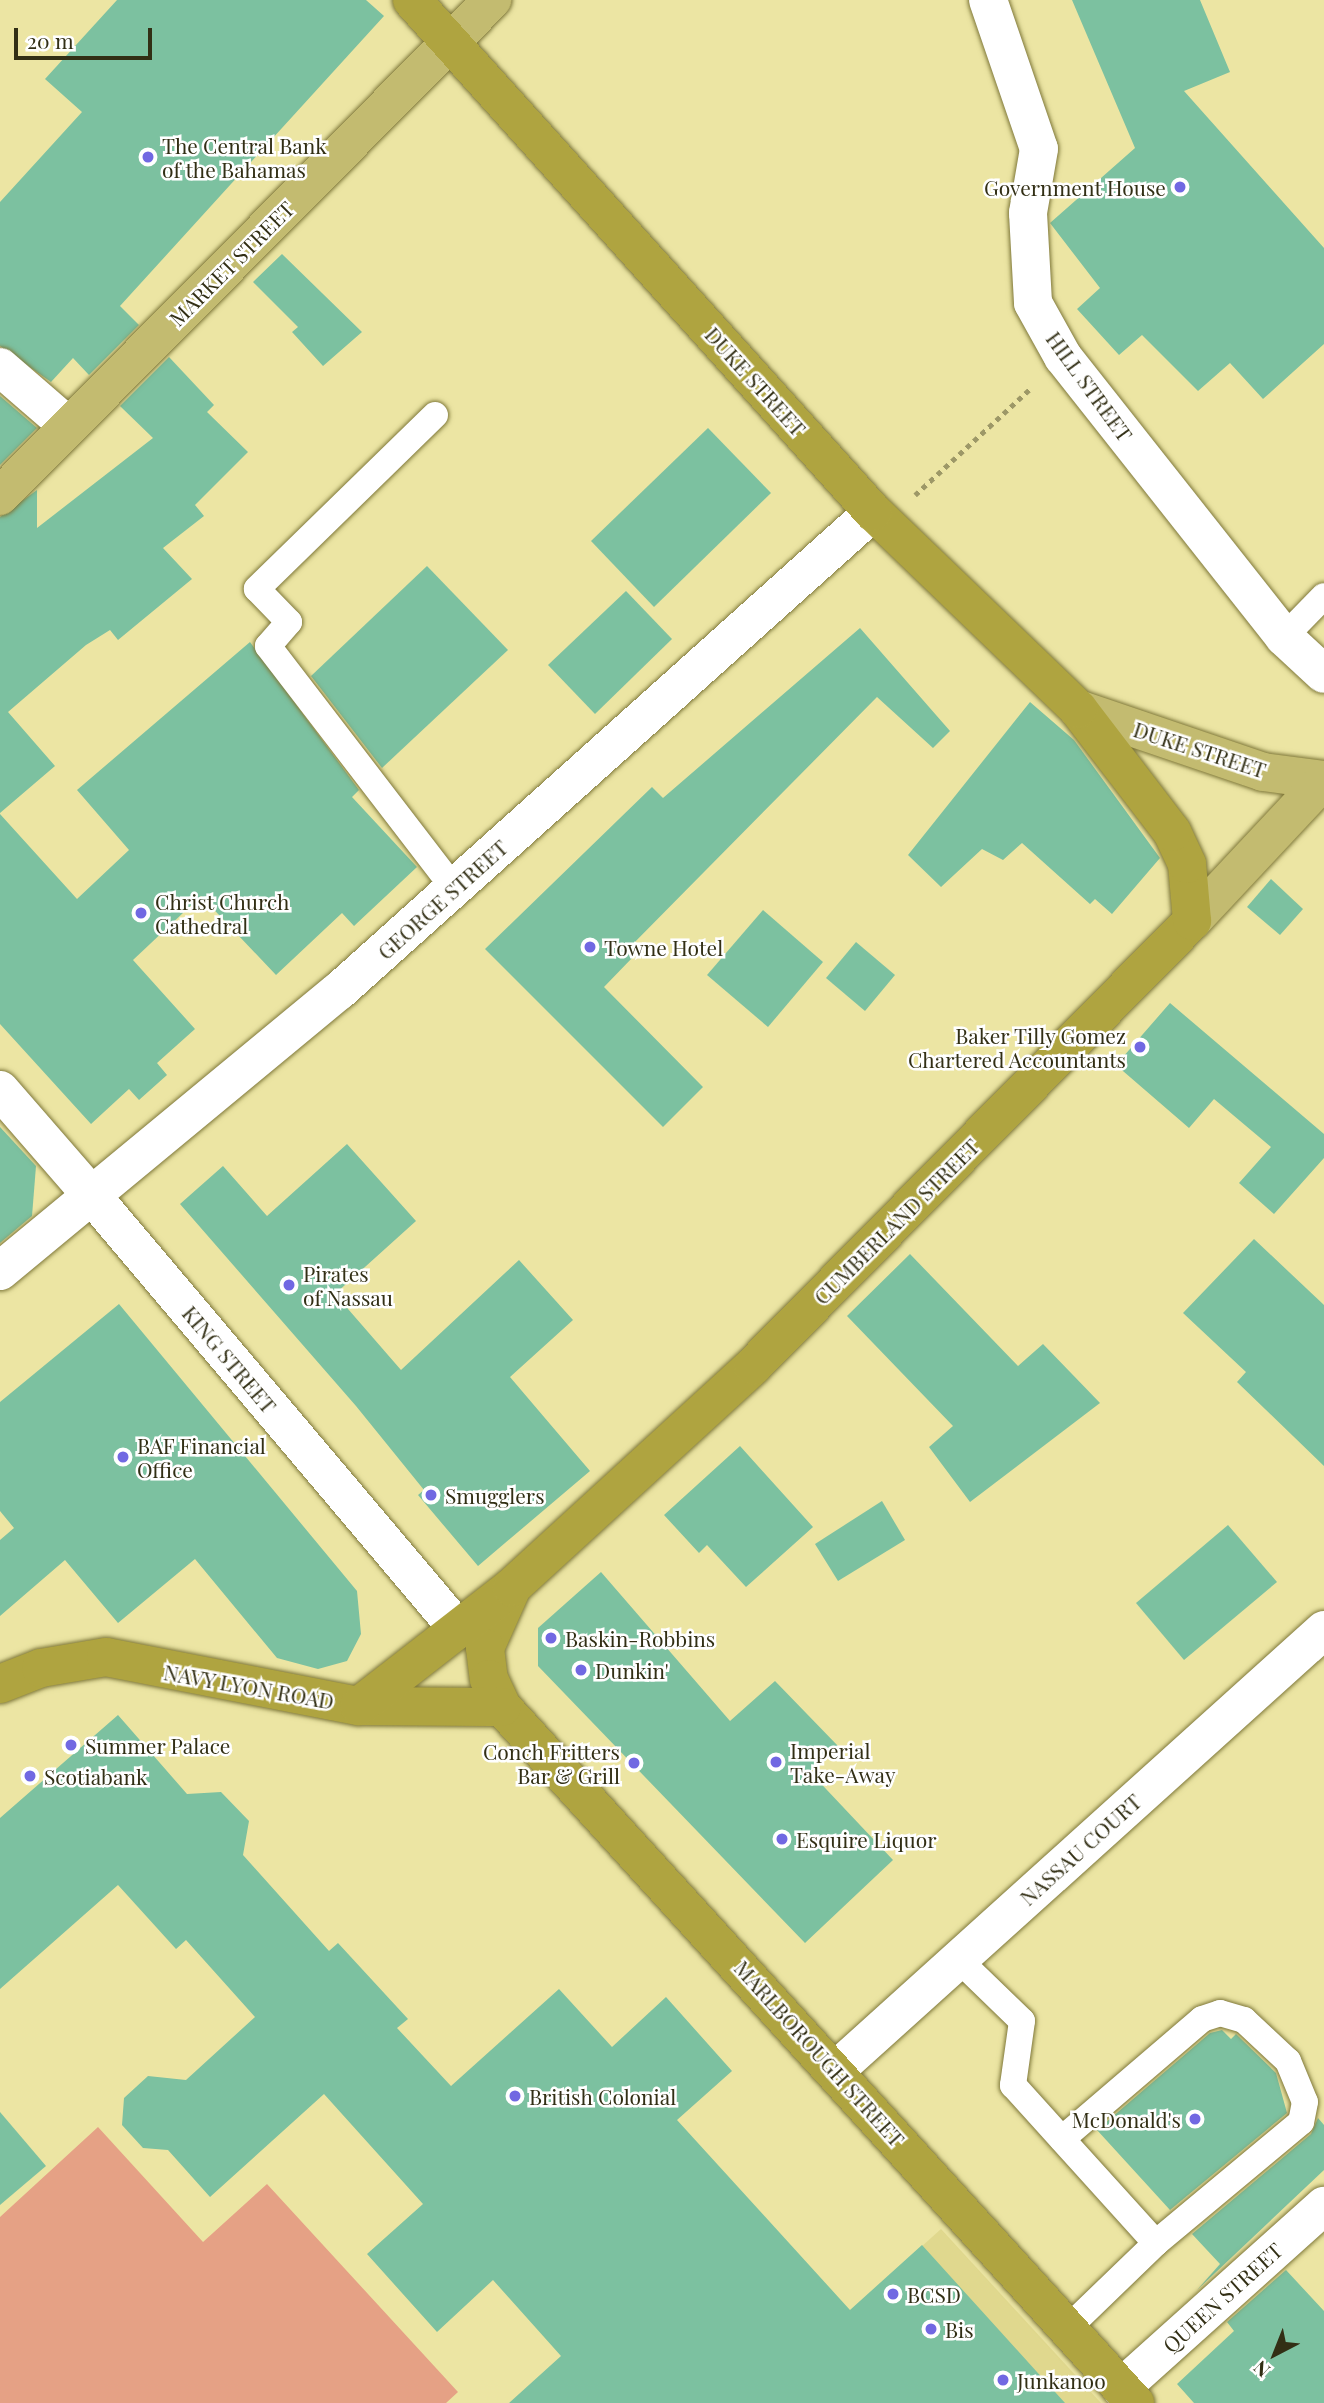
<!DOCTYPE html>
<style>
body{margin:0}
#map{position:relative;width:1324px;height:2403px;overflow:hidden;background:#ece5a3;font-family:"Playfair Display",serif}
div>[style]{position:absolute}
.built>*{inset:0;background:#e0d88e}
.green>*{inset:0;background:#e5a185}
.building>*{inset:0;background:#7cc1a0}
.path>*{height:4.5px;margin-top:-2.25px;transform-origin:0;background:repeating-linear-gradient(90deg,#9d9867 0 5px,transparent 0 10px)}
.roads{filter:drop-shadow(0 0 2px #7f783a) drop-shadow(0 0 2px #7f783a)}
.service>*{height:26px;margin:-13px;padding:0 13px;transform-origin:13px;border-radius:13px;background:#fff}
.pedestrian>*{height:38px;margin:-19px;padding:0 19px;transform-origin:19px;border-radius:19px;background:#fff}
.minor>*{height:38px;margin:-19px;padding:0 19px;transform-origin:19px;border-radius:19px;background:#fff}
.tertiary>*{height:38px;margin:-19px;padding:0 19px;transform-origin:19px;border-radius:19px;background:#fff}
.primary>*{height:38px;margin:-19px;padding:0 19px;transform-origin:19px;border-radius:19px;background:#c3bb70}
.trunk>*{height:38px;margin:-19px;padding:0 19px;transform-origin:19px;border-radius:19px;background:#afa440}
.dots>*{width:19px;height:19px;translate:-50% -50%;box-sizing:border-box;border:4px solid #fff;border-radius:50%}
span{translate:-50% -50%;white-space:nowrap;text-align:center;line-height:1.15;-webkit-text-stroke:5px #fff;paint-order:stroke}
.poi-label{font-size:21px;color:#322f15}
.left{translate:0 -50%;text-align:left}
.right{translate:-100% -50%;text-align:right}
.street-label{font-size:21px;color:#322f15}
.north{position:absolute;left:1240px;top:2319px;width:70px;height:70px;-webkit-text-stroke:5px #fff;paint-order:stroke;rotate:222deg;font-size:19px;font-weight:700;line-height:28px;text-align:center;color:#322f15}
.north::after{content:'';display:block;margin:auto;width:24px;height:32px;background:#322f15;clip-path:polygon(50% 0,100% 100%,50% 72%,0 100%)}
.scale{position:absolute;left:14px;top:28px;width:138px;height:32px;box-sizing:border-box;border:4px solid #322f15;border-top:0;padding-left:9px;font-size:21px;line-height:24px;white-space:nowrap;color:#322f15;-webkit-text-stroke:5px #fff;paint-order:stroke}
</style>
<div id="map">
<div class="built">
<i style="clip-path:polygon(941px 2229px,1101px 2403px,804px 2403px,779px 2375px)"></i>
</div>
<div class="green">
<i style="clip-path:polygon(98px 2127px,203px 2242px,267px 2184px,458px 2392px,446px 2403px,0 2403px,0 2217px)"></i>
</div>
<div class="building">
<i style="clip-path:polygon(117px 0,366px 0,384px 16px,120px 306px,139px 325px,89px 375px,73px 358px,51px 382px,0 346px,0 202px,82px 112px,45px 79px)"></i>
<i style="clip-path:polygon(1072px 0,1200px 0,1230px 72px,1184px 91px,1324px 248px,1324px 344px,1263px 399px,1230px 363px,1198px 391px,1142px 335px,1119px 355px,1077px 309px,1100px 288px,1050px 223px,1135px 148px)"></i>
<i style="clip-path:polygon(282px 254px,362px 332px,323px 366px,292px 332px,298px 327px,253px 282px)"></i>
<i style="clip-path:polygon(169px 357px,214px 405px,207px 412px,248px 452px,195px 505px,204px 516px,163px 548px,192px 579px,118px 640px,110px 630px,86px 645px,8px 712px,55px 766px,0 813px,0 517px,37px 490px,37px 528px,153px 438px,120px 406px)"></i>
<i style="clip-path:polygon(0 396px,37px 428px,0 465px)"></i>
<i style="clip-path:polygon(708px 428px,771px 493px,654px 607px,591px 541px)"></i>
<i style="clip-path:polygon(427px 566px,508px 650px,382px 768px,311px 676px)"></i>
<i style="clip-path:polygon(626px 591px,672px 639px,595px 714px,548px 665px)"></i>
<i style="clip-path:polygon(860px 628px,950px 731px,933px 748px,877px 697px,626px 951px,633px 957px,604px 987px,703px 1087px,663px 1127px,485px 949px,652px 787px,663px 798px)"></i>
<i style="clip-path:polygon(250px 642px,359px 790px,352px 797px,417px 867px,354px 926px,342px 913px,276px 975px,201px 896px,133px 960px,195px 1029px,157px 1063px,167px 1075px,139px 1100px,129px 1089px,91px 1124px,0 1024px,0 814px,77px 899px,129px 850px,77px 790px)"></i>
<i style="clip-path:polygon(1030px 702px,1074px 740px,1160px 858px,1112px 914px,1095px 899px,1090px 904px,1022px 843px,1003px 860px,982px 849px,941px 887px,908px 855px)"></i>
<i style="clip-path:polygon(1271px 879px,1303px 909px,1280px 935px,1247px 907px)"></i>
<i style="clip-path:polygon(763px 910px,823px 962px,768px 1027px,707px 975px)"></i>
<i style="clip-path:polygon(856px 942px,895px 975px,865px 1011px,826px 978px)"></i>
<i style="clip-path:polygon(1170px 1003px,1324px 1134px,1324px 1158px,1274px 1214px,1239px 1183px,1271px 1147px,1214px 1099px,1189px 1128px,1116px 1065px)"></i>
<i style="clip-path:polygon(0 1127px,36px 1166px,32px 1216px,0 1243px)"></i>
<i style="clip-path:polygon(347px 1144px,416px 1221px,335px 1294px,401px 1370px,519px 1260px,573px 1320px,510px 1377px,590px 1471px,478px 1566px,418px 1495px,424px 1490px,356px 1406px,180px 1204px,223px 1166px,267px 1216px)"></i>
<i style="clip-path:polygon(1254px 1239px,1324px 1305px,1324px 1466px,1237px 1382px,1246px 1372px,1183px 1313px)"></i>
<i style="clip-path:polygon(910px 1254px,1018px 1366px,1043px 1344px,1100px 1403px,970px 1502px,929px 1447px,953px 1426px,847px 1316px)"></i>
<i style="clip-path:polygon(119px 1304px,357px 1591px,361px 1634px,347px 1661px,318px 1669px,277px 1658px,195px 1559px,118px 1623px,65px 1560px,0 1616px,0 1540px,14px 1528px,0 1511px,0 1402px)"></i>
<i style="clip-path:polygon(740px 1446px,813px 1527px,746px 1587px,707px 1545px,699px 1553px,664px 1515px)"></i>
<i style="clip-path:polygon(882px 1501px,905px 1540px,838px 1581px,815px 1544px)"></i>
<i style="clip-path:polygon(1228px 1525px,1277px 1582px,1184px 1660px,1136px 1603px)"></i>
<i style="clip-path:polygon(601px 1572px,730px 1721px,775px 1681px,838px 1746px,810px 1772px,893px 1860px,805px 1943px,538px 1666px,538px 1628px)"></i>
<i style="clip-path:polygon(118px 1715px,187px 1794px,221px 1792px,249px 1821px,243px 1855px,329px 1951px,338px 1943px,408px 2019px,397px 2028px,451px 2086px,559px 1989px,612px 2047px,666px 1997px,732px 2071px,677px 2120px,850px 2310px,922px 2245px,1065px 2403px,509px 2403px,561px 2356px,493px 2280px,437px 2332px,367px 2254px,423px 2204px,324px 2094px,210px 2197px,168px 2150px,143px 2148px,122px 2125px,124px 2098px,148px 2076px,186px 2080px,255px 2017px,186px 1940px,176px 1949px,118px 1885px,0 1989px,0 1818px)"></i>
<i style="clip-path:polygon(1222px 2030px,1231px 2039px,1236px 2034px,1276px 2073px,1287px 2113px,1170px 2210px,1097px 2130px,1210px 2033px)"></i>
<i style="clip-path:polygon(0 2112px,46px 2166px,0 2205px)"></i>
<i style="clip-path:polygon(1318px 2118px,1324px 2125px,1324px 2170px,1197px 2290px,1220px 2264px,1192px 2234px,1311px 2134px)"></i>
<i style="clip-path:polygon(1286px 2270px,1324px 2311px,1324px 2403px,1194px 2403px,1177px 2384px,1234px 2331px,1227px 2322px)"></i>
</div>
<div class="path">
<i style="left:915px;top:495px;width:159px;rotate:-42.7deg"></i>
</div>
<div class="roads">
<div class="service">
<i style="left:435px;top:415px;width:249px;rotate:135.7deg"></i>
<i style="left:257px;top:589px;width:46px;rotate:45.9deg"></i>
<i style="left:289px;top:622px;width:32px;rotate:131deg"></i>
<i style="left:268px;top:646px;width:305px;rotate:52.5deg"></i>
<i style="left:1284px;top:637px;width:57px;rotate:-45.7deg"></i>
<i style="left:958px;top:1959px;width:89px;rotate:44.1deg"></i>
<i style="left:1022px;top:2021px;width:65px;rotate:98deg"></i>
<i style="left:1013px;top:2085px;width:213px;rotate:47.9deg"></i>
<i style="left:1062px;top:2139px;width:184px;rotate:-40.6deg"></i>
<i style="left:1202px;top:2019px;width:19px;rotate:-18deg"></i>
<i style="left:1220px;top:2013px;width:25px;rotate:16deg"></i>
<i style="left:1244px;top:2020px;width:60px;rotate:43deg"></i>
<i style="left:1288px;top:2061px;width:44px;rotate:67.5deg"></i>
<i style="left:1305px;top:2102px;width:20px;rotate:101deg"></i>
<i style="left:1301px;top:2122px;width:189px;rotate:140.2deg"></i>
<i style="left:1156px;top:2243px;width:124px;rotate:136deg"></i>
</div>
<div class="pedestrian">
<i style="left:93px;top:1197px;width:566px;rotate:49.81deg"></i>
</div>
<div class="minor">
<i style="left:988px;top:0;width:157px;rotate:71.1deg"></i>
<i style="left:1039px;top:149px;width:65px;rotate:99.8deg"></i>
<i style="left:1028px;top:213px;width:90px;rotate:86.8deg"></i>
<i style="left:1033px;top:303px;width:62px;rotate:60.9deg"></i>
<i style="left:1063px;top:357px;width:357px;rotate:51.7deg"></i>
<i style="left:1284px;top:637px;width:54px;rotate:42.8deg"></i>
<i style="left:836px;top:2070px;width:657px;rotate:-42.04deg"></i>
<i style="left:1121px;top:2388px;width:273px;rotate:-41.9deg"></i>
</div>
<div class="tertiary">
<i style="left:0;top:367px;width:89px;rotate:40.9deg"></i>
<i style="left:0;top:1090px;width:142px;rotate:49deg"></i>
<i style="left:0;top:1271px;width:440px;rotate:-39.6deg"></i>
<i style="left:339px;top:991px;width:717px;rotate:-41.89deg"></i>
</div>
<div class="primary">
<i style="left:0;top:496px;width:699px;rotate:-45.23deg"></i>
<i style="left:1078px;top:709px;width:195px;rotate:18.8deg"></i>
<i style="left:1263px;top:772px;width:62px;rotate:7.5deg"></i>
<i style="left:1192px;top:921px;width:193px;rotate:-46.9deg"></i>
</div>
<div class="trunk">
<i style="left:510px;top:1592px;width:61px;rotate:114.1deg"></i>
<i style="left:485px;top:1648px;width:31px;rotate:83deg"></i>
<i style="left:489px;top:1679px;width:31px;rotate:65deg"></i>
<i style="left:502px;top:1707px;width:941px;rotate:47.71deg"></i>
<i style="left:0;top:1684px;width:44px;rotate:-21.3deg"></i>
<i style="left:41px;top:1668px;width:66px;rotate:-9.6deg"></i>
<i style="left:106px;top:1657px;width:258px;rotate:11deg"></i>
<i style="left:359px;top:1706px;width:143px;rotate:0.4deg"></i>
<i style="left:359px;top:1706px;width:194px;rotate:-37.9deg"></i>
<i style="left:512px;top:1587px;width:327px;rotate:-42.5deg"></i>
<i style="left:753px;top:1366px;width:625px;rotate:-45.39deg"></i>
<i style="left:1192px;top:921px;width:57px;rotate:-95deg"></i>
<i style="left:1187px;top:864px;width:35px;rotate:-115deg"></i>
<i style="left:1172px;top:832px;width:155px;rotate:-127.4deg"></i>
<i style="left:1078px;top:709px;width:284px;rotate:-136.1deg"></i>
<i style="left:873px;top:512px;width:689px;rotate:-132deg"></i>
</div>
</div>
<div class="dots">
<i style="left:148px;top:157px;background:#7168e2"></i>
<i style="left:1180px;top:187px;background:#7168e2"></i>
<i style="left:141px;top:913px;background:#7168e2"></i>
<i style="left:590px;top:947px;background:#7168e2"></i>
<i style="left:1140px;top:1047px;background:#7168e2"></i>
<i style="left:289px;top:1285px;background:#7168e2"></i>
<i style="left:123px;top:1457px;background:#7168e2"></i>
<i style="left:431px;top:1495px;background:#7168e2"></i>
<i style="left:551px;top:1638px;background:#7168e2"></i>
<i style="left:581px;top:1670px;background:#7168e2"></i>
<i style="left:71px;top:1745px;background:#7168e2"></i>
<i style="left:776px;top:1762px;background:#7168e2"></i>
<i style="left:634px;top:1763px;background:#7168e2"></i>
<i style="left:30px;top:1776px;background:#7168e2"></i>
<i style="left:782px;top:1839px;background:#7168e2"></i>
<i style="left:515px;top:2096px;background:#7168e2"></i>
<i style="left:1195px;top:2119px;background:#7168e2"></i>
<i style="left:893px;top:2294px;background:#7168e2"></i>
<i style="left:931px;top:2329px;background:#7168e2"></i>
<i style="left:1003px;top:2380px;background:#7168e2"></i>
</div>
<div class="poi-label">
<span class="left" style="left:162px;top:157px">The Central Bank<br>of the Bahamas</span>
<span class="right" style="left:1166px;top:187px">Government House</span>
<span class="left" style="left:155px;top:913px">Christ Church<br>Cathedral</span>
<span class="left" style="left:604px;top:947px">Towne Hotel</span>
<span class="right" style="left:1126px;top:1047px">Baker Tilly Gomez<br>Chartered Accountants</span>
<span class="left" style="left:303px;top:1285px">Pirates<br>of Nassau</span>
<span class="left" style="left:137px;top:1457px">BAF Financial<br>Office</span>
<span class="left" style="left:445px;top:1495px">Smugglers</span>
<span class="left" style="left:565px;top:1638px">Baskin-Robbins</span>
<span class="left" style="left:595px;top:1670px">Dunkin'</span>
<span class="left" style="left:85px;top:1745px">Summer Palace</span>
<span class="left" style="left:790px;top:1762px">Imperial<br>Take-Away</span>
<span class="right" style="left:620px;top:1763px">Conch Fritters<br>Bar &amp; Grill</span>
<span class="left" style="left:44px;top:1776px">Scotiabank</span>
<span class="left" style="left:796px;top:1839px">Esquire Liquor</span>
<span class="left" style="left:529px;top:2096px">British Colonial</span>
<span class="right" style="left:1181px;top:2119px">McDonald's</span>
<span class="left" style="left:907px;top:2294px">BCSD</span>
<span class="left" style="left:945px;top:2329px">Bis</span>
<span class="left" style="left:1017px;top:2380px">Junkanoo</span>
</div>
<div class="street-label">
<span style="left:231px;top:263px;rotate:-45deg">MARKET STREET</span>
<span style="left:756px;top:381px;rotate:48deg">DUKE STREET</span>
<span style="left:1090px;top:386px;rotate:54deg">HILL STREET</span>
<span style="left:1200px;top:749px;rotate:18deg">DUKE STREET</span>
<span style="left:442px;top:899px;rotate:-42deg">GEORGE STREET</span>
<span style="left:896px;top:1221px;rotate:-45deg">CUMBERLAND STREET</span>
<span style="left:230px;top:1359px;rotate:50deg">KING STREET</span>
<span style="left:249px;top:1686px;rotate:10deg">NAVY LYON ROAD</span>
<span style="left:1080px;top:1849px;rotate:-42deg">NASSAU COURT</span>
<span style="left:820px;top:2053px;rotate:48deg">MARLBOROUGH STREET</span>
<span style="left:1222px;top:2297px;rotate:-42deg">QUEEN STREET</span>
</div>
<div class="north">N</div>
<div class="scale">20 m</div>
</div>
